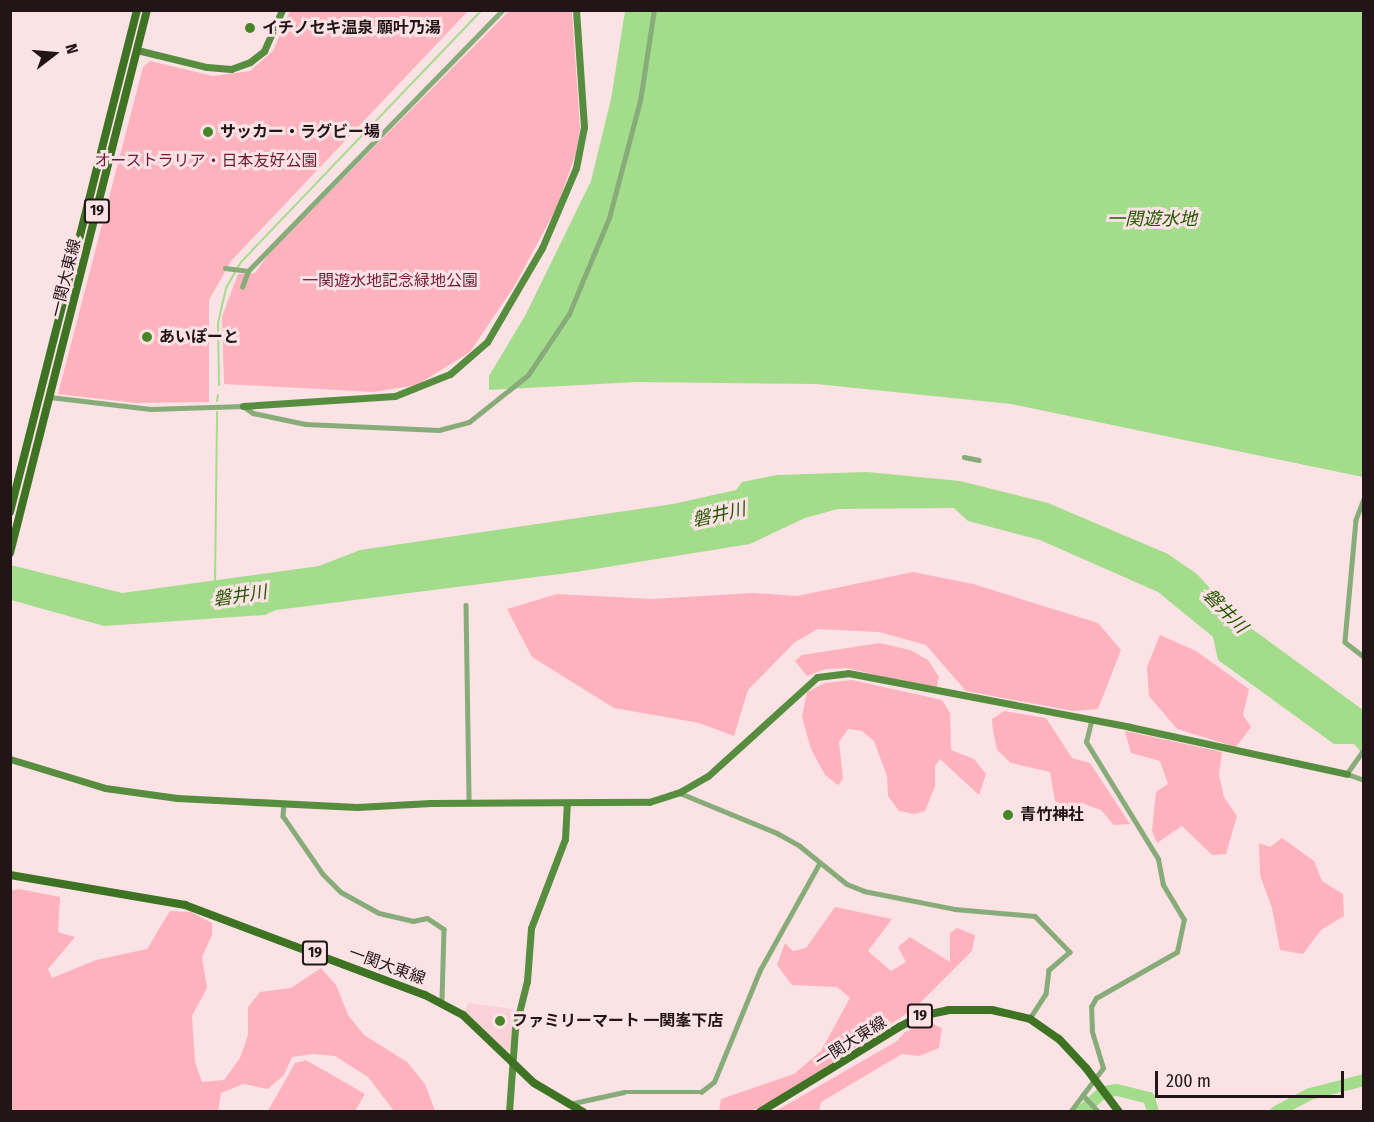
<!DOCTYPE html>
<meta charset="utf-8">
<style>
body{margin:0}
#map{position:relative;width:1374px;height:1122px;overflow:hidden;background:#fbe2e5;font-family:"Fira Sans Condensed","Noto Sans JP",sans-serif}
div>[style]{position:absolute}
.built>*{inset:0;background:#f9d2d8}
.green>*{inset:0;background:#feb2be}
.water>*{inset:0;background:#a3dd8b}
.stream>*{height:2px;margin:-1px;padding:0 1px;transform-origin:1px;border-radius:1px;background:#a3dd8b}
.river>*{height:12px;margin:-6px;padding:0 6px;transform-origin:6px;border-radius:6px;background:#a3dd8b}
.street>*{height:4.5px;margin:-2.25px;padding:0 2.25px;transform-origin:2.25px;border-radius:2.25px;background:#87ac79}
.secondary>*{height:7px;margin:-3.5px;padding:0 3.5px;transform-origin:3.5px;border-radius:3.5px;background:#568d3e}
.primary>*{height:8px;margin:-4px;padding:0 4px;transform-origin:4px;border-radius:4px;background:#3d7322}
.primary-bridge>*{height:8px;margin:-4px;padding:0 4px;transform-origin:4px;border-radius:4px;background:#3d7322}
.dots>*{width:16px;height:16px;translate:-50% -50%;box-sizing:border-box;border:3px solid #fbe2e5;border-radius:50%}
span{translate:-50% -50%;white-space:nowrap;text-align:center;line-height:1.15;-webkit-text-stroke:6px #fbe2e5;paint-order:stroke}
.shield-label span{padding:2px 4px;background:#fbe2e5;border:2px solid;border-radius:4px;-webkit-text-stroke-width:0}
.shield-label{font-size:15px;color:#221517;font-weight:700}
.poi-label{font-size:16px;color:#221517;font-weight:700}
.left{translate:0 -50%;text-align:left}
.park-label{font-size:16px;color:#731934}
.street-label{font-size:16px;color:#221517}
.water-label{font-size:18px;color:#235700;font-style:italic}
.frame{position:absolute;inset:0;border:12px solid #221517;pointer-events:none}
.north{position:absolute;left:24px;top:24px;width:60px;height:60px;-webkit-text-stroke:4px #fbe2e5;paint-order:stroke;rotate:74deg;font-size:16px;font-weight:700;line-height:24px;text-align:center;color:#221517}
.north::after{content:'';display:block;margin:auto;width:21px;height:27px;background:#221517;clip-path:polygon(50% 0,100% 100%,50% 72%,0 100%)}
.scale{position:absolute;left:1155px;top:1071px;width:189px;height:27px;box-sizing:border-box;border:3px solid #221517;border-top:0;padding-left:8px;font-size:18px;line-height:21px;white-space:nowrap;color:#221517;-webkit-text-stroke:4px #fbe2e5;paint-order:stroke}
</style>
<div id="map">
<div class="built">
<i style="clip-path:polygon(468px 1003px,512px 1009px,515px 1013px,510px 1050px,504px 1052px,465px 1011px)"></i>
</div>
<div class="green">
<i style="clip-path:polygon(290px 11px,468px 11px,231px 261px,209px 300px,209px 402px,136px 403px,58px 394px,143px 67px,150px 61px,213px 76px,250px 71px,273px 51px)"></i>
<i style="clip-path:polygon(509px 11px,572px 11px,580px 129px,576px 153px,557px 207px,515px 285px,470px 352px,417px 385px,373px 392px,224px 384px,222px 317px,238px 274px,255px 273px,270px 252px)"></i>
<i style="clip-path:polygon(913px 572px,973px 584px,1098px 623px,1121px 650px,1098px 709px,1073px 711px,966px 691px,926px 645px,879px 632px,818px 629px,795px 642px,748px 690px,734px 736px,699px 723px,614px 708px,532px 657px,507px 609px,557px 594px,652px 599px,753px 593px,797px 596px)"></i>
<i style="clip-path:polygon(1160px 635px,1196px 651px,1249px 689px,1243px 715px,1251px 727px,1236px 747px,1177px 729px,1149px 696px,1147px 667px)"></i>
<i style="clip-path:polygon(880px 643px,910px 650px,928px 660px,939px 677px,936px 690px,847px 668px,826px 669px,807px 676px,795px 661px,802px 655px)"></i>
<i style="clip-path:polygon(852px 680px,942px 700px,950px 713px,951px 750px,974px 759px,986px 774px,979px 795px,940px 759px,935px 766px,935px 786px,925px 811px,915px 814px,899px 811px,888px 796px,887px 776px,874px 741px,862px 731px,848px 729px,839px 742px,843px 779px,838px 785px,825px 775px,811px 749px,802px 717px,807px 692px,825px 683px)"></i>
<i style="clip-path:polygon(1004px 711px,1046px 718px,1072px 758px,1090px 763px,1130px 824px,1114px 825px,1101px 810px,1084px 804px,1066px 807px,1055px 801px,1050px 772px,1011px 763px,997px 750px,993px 731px,992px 719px)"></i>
<i style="clip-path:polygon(1125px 731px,1222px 752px,1219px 775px,1224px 797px,1237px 816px,1226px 854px,1212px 855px,1182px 826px,1157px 843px,1152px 831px,1156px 792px,1168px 784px,1160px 761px,1131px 753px)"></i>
<i style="clip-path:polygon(1282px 838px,1314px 861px,1322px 881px,1343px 894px,1344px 916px,1321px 930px,1303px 954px,1280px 950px,1272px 908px,1260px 875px,1259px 843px,1270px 847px)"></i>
<i style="clip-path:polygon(19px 889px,60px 897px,58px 932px,75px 937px,48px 969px,52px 978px,96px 960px,147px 949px,170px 911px,191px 912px,212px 923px,212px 935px,202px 957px,207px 988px,192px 1016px,195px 1062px,202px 1082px,224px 1080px,240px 1058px,248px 1035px,248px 1007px,260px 992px,291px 988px,321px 968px,336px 985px,348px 1015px,364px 1035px,407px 1062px,425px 1084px,435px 1111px,394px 1111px,368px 1077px,335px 1056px,313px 1054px,292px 1057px,284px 1075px,268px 1089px,243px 1084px,221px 1093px,218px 1111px,11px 1111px,10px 891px)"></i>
<i style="clip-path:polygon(835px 907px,892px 919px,868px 951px,891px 971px,906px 962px,898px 947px,910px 937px,950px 962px,950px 933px,957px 928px,975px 935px,972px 951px,915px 1008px,767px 1106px,748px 1111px,719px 1112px,721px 1099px,794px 1074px,821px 1051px,850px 998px,837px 987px,792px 985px,777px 965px,785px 943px,793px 951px,806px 948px)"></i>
<i style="clip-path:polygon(930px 1023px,942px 1028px,939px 1048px,919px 1056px,902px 1054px,821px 1102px,819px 1111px,776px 1111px,897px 1041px,905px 1032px)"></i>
<i style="clip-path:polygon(306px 1060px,365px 1094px,355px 1111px,268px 1111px,295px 1063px)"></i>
</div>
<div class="water">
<i style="clip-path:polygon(625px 11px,1363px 11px,1363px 477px,1011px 404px,816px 384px,635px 382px,489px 390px,489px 376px,525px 316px,591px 181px,611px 99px)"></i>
<i style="clip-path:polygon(867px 472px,960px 481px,1048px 503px,1168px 554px,1197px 574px,1237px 618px,1363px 710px,1363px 754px,1354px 744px,1334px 744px,1218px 660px,1213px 637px,1158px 592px,1040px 540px,968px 521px,954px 508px,838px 509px,805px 518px,750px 544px,576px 572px,276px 610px,265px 615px,104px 626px,11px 600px,11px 565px,122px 593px,319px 566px,360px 550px,673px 504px,736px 490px,742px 482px,777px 475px)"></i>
</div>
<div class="stream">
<i style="left:219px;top:385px;width:62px;rotate:-90.9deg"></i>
<i style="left:218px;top:323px;width:36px;rotate:-77deg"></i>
<i style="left:226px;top:288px;width:30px;rotate:-60deg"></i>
<i style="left:241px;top:262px;width:349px;rotate:-46.3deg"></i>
<i style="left:217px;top:401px;width:6px;rotate:-81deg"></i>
<i style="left:215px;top:583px;width:171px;rotate:-89.3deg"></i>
</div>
<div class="river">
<i style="left:1081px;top:1112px;width:30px;rotate:-42deg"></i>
<i style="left:1103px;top:1092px;width:14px;rotate:-8deg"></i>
<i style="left:1117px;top:1090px;width:33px;rotate:14deg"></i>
<i style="left:1149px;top:1098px;width:15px;rotate:74deg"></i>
<i style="left:1276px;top:1112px;width:38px;rotate:-28deg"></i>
<i style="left:1310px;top:1094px;width:56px;rotate:-14.5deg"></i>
</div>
<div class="street">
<i style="left:225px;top:268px;width:23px;rotate:7deg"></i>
<i style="left:242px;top:287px;width:17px;rotate:-69deg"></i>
<i style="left:248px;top:271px;width:365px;rotate:-45.7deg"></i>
<i style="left:50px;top:397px;width:101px;rotate:6.8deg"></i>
<i style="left:150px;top:409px;width:93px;rotate:-1.8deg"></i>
<i style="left:243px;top:406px;width:12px;rotate:35deg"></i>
<i style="left:253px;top:413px;width:53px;rotate:11.9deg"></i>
<i style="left:305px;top:424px;width:134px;rotate:2.6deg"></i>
<i style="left:439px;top:430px;width:31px;rotate:-15deg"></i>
<i style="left:469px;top:422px;width:75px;rotate:-38.5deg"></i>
<i style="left:528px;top:375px;width:73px;rotate:-56.1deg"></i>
<i style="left:569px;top:314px;width:104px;rotate:-67.4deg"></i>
<i style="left:609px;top:218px;width:121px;rotate:-75.2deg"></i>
<i style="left:640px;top:101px;width:92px;rotate:-81.3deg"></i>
<i style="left:964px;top:457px;width:15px;rotate:11deg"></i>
<i style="left:1364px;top:499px;width:22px;rotate:111deg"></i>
<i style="left:1356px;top:520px;width:122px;rotate:95.2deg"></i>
<i style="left:1345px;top:642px;width:24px;rotate:38deg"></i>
<i style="left:466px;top:605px;width:198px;rotate:89.1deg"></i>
<i style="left:1364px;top:750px;width:29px;rotate:125deg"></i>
<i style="left:1347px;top:774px;width:18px;rotate:19deg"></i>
<i style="left:680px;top:793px;width:105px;rotate:22.4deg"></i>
<i style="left:777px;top:833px;width:26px;rotate:29deg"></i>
<i style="left:800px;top:846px;width:60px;rotate:39deg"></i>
<i style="left:847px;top:884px;width:18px;rotate:22deg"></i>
<i style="left:864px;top:891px;width:93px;rotate:11.2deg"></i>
<i style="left:955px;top:909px;width:80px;rotate:5deg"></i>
<i style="left:1035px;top:916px;width:50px;rotate:45.8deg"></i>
<i style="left:1070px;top:952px;width:28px;rotate:139deg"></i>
<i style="left:1049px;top:970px;width:24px;rotate:97deg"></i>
<i style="left:1046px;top:994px;width:30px;rotate:123deg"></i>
<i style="left:284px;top:804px;width:12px;rotate:95deg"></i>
<i style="left:283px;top:816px;width:70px;rotate:55.4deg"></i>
<i style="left:323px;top:874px;width:25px;rotate:45deg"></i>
<i style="left:341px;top:892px;width:43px;rotate:28.9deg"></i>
<i style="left:379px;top:913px;width:35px;rotate:13deg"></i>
<i style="left:413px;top:921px;width:14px;rotate:-12deg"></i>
<i style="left:427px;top:918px;width:20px;rotate:33deg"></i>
<i style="left:444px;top:929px;width:73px;rotate:91.6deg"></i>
<i style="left:1083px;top:1095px;width:23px;rotate:47deg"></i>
<i style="left:569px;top:1104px;width:56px;rotate:-12.3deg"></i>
<i style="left:624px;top:1092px;width:77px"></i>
<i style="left:701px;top:1092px;width:16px;rotate:-38deg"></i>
<i style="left:714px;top:1082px;width:121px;rotate:-67.7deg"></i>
<i style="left:760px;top:970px;width:121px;rotate:-60.9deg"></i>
<i style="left:1070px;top:1112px;width:55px;rotate:-53.1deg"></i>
<i style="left:1103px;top:1068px;width:38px;rotate:-107deg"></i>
<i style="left:1092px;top:1032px;width:25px;rotate:-92deg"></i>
<i style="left:1091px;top:1007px;width:10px;rotate:-61deg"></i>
<i style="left:1096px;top:998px;width:93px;rotate:-29.6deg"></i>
<i style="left:1177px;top:952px;width:33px;rotate:-78deg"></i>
<i style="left:1184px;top:920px;width:41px;rotate:-121deg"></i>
<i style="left:1163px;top:885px;width:26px;rotate:-101deg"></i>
<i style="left:1158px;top:859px;width:137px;rotate:-121.6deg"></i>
<i style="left:1086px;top:742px;width:21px;rotate:-76deg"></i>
</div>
<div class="secondary">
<i style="left:137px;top:50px;width:72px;rotate:13.7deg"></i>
<i style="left:207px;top:67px;width:24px;rotate:5deg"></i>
<i style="left:231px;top:69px;width:20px;rotate:-20deg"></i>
<i style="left:250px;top:62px;width:18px;rotate:-38deg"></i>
<i style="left:264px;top:51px;width:45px;rotate:-66.3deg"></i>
<i style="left:243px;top:406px;width:152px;rotate:-3.8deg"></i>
<i style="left:395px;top:396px;width:59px;rotate:-21.8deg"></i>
<i style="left:450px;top:374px;width:49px;rotate:-40.9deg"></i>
<i style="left:487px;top:342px;width:109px;rotate:-59.7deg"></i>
<i style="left:542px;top:248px;width:87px;rotate:-67deg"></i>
<i style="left:576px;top:168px;width:42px;rotate:-79deg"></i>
<i style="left:584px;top:127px;width:117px;rotate:-93.9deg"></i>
<i style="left:10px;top:759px;width:99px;rotate:17deg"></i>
<i style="left:105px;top:788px;width:73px;rotate:7.9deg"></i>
<i style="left:177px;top:798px;width:180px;rotate:2.9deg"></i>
<i style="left:357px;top:807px;width:74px;rotate:-3.1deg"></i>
<i style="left:431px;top:803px;width:218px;rotate:-0.3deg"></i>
<i style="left:649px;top:802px;width:33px;rotate:-18deg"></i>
<i style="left:680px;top:792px;width:32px;rotate:-30deg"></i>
<i style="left:708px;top:776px;width:147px;rotate:-42.2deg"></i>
<i style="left:817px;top:677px;width:31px;rotate:-7deg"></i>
<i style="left:848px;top:673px;width:287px;rotate:10.8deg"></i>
<i style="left:1130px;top:727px;width:222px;rotate:12.2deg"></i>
<i style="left:509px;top:1112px;width:83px;rotate:-85.9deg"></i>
<i style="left:515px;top:1029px;width:49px;rotate:-76deg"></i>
<i style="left:527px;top:981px;width:53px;rotate:-85.7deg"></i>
<i style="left:531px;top:928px;width:95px;rotate:-69.1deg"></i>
<i style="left:565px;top:839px;width:34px;rotate:-87deg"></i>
</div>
<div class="primary">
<i style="left:10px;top:512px;width:518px;rotate:-75.8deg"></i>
<i style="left:10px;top:553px;width:560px;rotate:-75.84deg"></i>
<i style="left:10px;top:875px;width:178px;rotate:9.7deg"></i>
<i style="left:185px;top:905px;width:256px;rotate:20.6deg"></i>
<i style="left:425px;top:995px;width:43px;rotate:27.8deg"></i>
<i style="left:463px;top:1015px;width:98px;rotate:43.8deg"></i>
<i style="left:534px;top:1083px;width:57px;rotate:30.6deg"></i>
<i style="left:760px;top:1112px;width:163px;rotate:-31.4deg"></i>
<i style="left:899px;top:1027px;width:25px;rotate:-27deg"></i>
<i style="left:921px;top:1016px;width:29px;rotate:-12deg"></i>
<i style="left:949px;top:1010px;width:43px"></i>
<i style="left:992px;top:1010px;width:39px;rotate:13deg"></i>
<i style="left:1030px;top:1019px;width:35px;rotate:35deg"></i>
<i style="left:1059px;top:1039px;width:40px;rotate:47deg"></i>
</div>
<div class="primary-bridge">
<i style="left:1086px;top:1068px;width:55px;rotate:53.1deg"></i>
</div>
<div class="dots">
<i style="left:250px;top:28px;background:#478627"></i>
<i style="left:208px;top:132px;background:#478627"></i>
<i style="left:147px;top:337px;background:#478627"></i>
<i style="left:1008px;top:815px;background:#478627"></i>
<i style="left:500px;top:1021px;background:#478627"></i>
</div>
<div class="shield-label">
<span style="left:97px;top:211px">19</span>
<span style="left:315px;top:953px">19</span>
<span style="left:920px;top:1016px">19</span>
</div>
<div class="poi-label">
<span class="left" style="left:262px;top:28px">イチノセキ温泉 願叶乃湯</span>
<span class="left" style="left:220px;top:132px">サッカー・ラグビー場</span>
<span class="left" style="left:159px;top:337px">あいぽーと</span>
<span class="left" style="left:1020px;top:815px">青竹神社</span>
<span class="left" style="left:512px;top:1021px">ファミリーマート 一関峯下店</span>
</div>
<div class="park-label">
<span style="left:206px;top:161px">オーストラリア・日本友好公園</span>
<span style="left:390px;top:281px">一関遊水地記念緑地公園</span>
</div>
<div class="street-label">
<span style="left:66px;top:278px;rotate:-76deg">一関大東線</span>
<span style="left:387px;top:966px;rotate:20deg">一関大東線</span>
<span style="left:851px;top:1042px;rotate:-32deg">一関大東線</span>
</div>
<div class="water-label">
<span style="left:1152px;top:219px">一関遊水地</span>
<span style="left:719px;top:515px;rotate:-13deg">磐井川</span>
<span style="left:240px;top:596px;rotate:-9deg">磐井川</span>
<span style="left:1225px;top:611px;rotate:45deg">磐井川</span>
</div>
<div class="frame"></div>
<div class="north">N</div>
<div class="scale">200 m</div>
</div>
